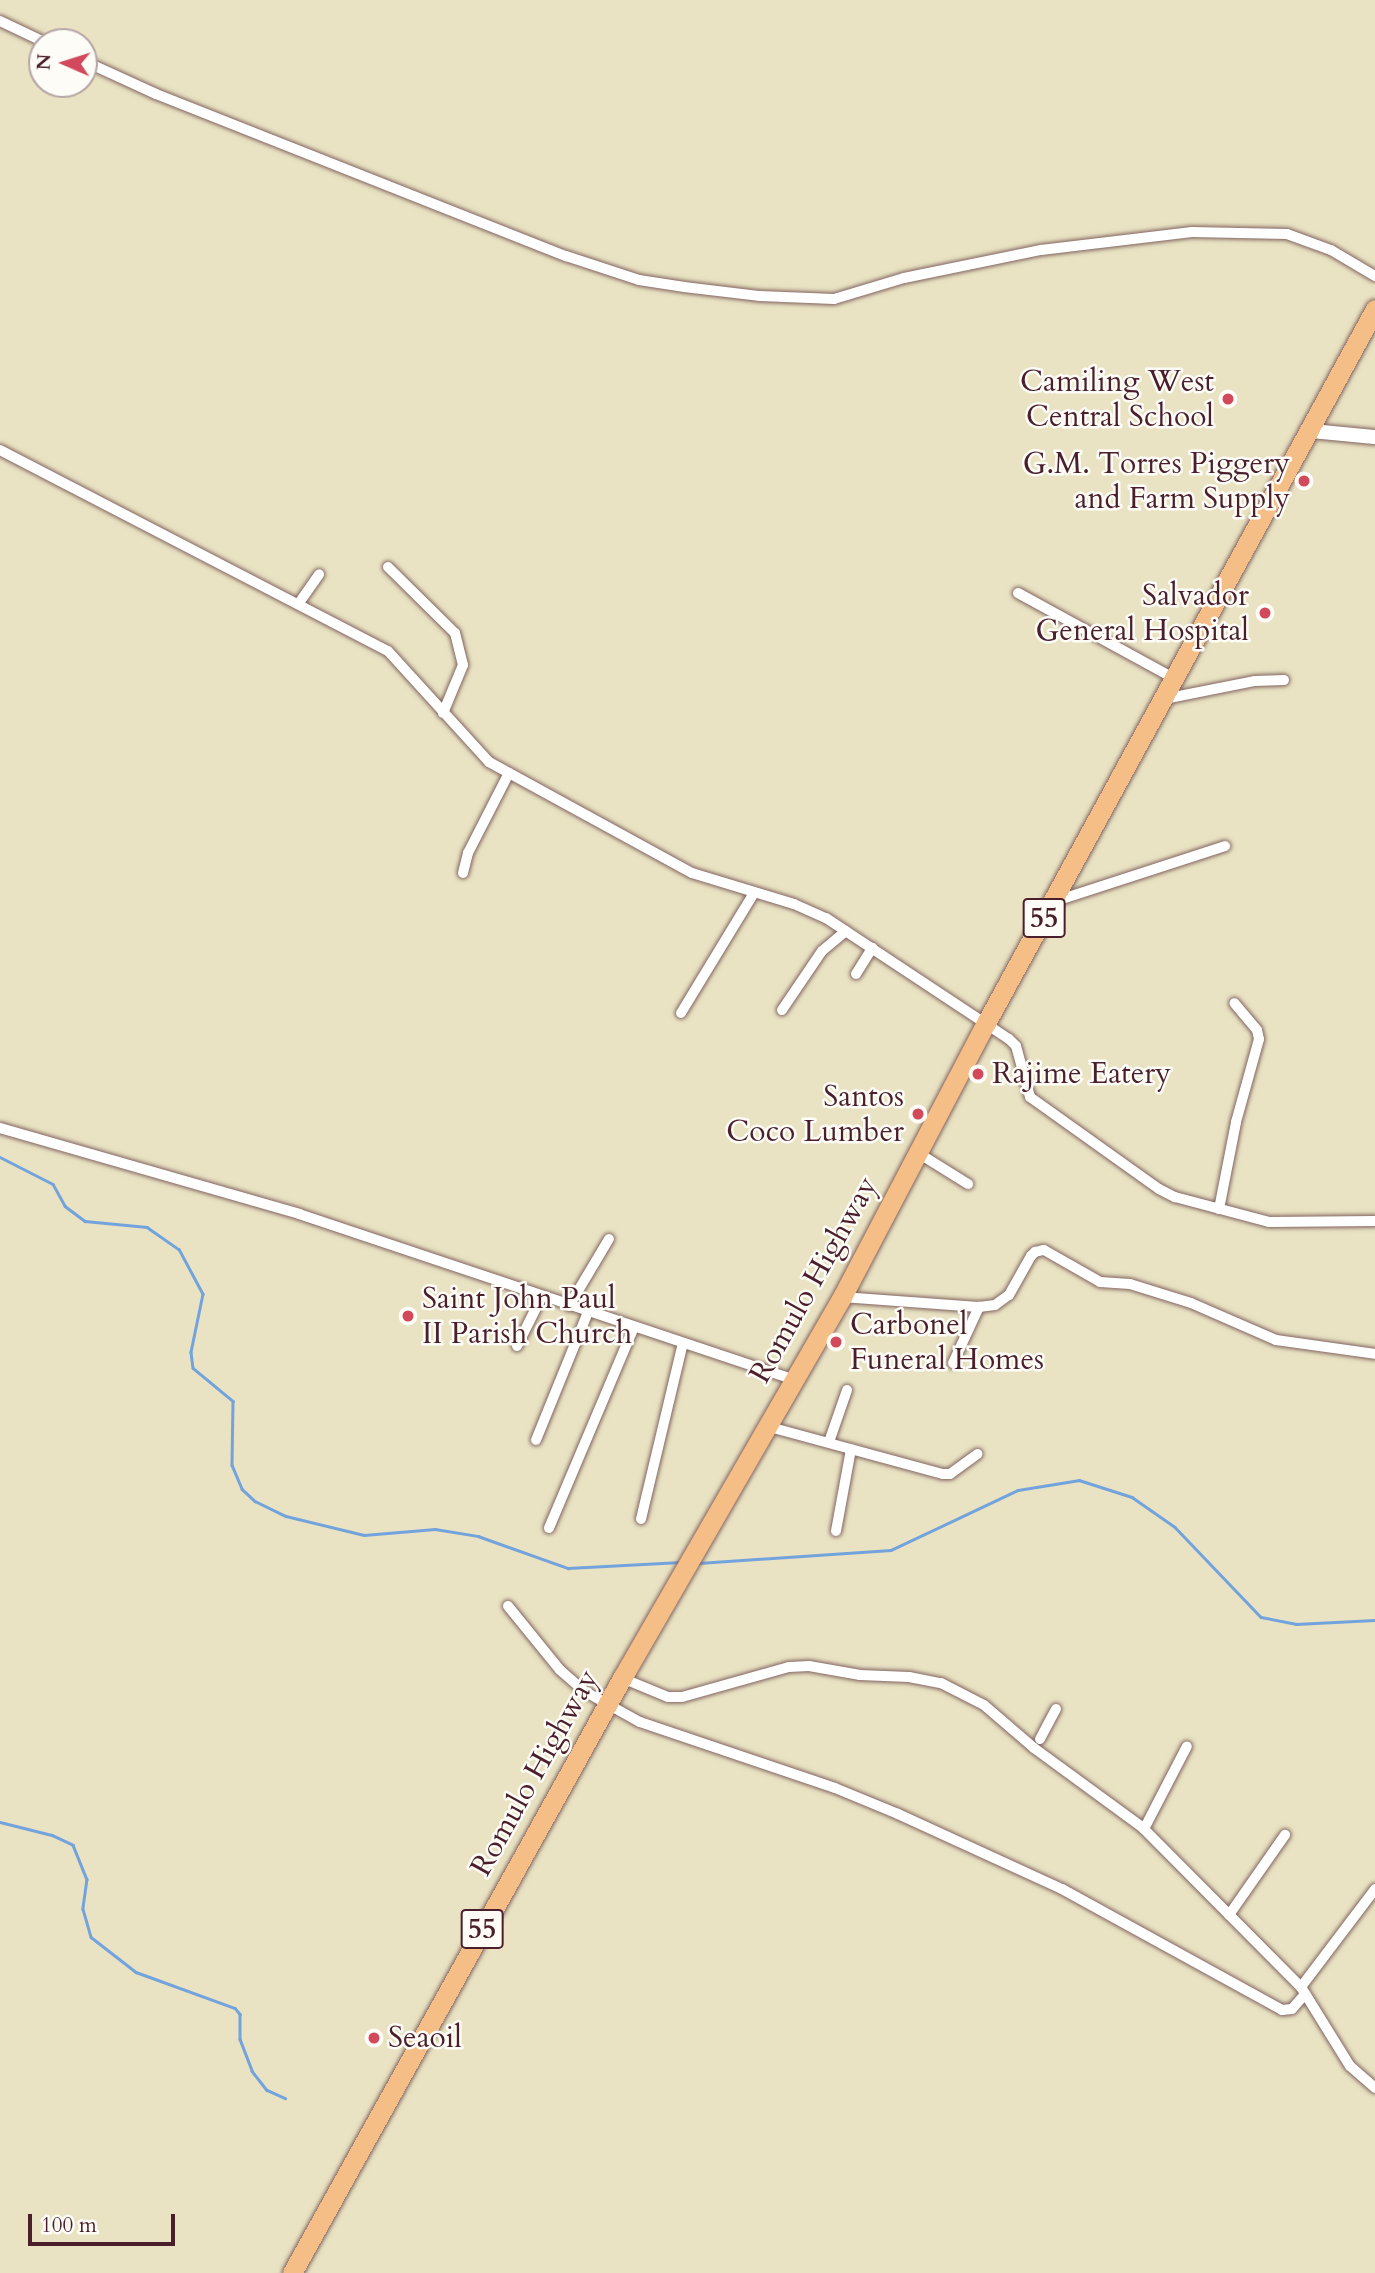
<!DOCTYPE html>
<style>
body{margin:0}
#map{position:relative;width:1375px;height:2273px;overflow:hidden;background:#e9e3c3;font-family:Cardo,serif}
div>[style]{position:absolute}
.stream>*{height:2.5px;margin:-1.25px;padding:0 1.25px;transform-origin:1.25px;border-radius:1.25px;background:#73a3dd}
.roads{filter:drop-shadow(0 0 2px #826460) drop-shadow(0 0 2px #826460)}
.minor>*{height:10px;margin:-5px;padding:0 5px;transform-origin:5px;border-radius:5px;background:#fff}
.tertiary>*{height:14px;margin:-7px;padding:0 7px;transform-origin:7px;border-radius:7px;background:#fff}
.trunk>*{height:19px;margin:-9.5px;padding:0 9.5px;transform-origin:9.5px;border-radius:9.5px;background:#f6be87}
.dots>*{width:19px;height:19px;translate:-50% -50%;box-sizing:border-box;border:4px solid #fdfcf7;border-radius:50%}
span{translate:-50% -50%;white-space:nowrap;text-align:center;line-height:1.15;-webkit-text-stroke:5px #fdfcf7;paint-order:stroke}
.shield-label span{padding:2px 5px;background:#fdfcf7;border:2px solid;border-radius:5px;-webkit-text-stroke-width:0}
.shield-label{font-size:28px;color:#4a1f2b;font-weight:700}
.poi-label{font-size:30px;color:#4a1f2b}
.right{translate:-100% -50%;text-align:right}
.left{translate:0 -50%;text-align:left}
.street-label{font-size:30px;color:#4a1f2b}
.north{position:absolute;left:28px;top:28px;width:70px;height:70px;box-sizing:border-box;background:#fdfcf7;border:2px solid #b5a4a5;border-radius:50%;rotate:273deg;font-size:19px;font-weight:700;line-height:28px;text-align:center;color:#4a1f2b}
.north::after{content:'';display:block;margin:auto;width:24px;height:32px;background:#d1495b;clip-path:polygon(50% 0,100% 100%,50% 72%,0 100%)}
.scale{position:absolute;left:28px;top:2214px;width:147px;height:32px;box-sizing:border-box;border:4px solid #4a1f2b;border-top:0;padding-left:9px;font-size:21px;line-height:24px;white-space:nowrap;color:#4a1f2b;-webkit-text-stroke:5px #fdfcf7;paint-order:stroke}
</style>
<div id="map">
<div class="stream">
<i style="left:0;top:1157px;width:59px;rotate:27deg"></i>
<i style="left:53px;top:1184px;width:25px;rotate:61deg"></i>
<i style="left:65px;top:1206px;width:25px;rotate:37deg"></i>
<i style="left:85px;top:1221px;width:62px;rotate:5.5deg"></i>
<i style="left:147px;top:1227px;width:39px;rotate:35deg"></i>
<i style="left:179px;top:1249px;width:51px;rotate:61.9deg"></i>
<i style="left:203px;top:1294px;width:59px;rotate:101.7deg"></i>
<i style="left:191px;top:1352px;width:16px;rotate:83deg"></i>
<i style="left:193px;top:1368px;width:52px;rotate:39.5deg"></i>
<i style="left:233px;top:1401px;width:64px;rotate:90.9deg"></i>
<i style="left:232px;top:1465px;width:26px;rotate:67deg"></i>
<i style="left:242px;top:1489px;width:18px;rotate:43deg"></i>
<i style="left:255px;top:1501px;width:34px;rotate:26deg"></i>
<i style="left:286px;top:1516px;width:80px;rotate:13.7deg"></i>
<i style="left:364px;top:1535px;width:71px;rotate:-4.8deg"></i>
<i style="left:435px;top:1529px;width:44px;rotate:9.2deg"></i>
<i style="left:478px;top:1536px;width:96px;rotate:19.6deg"></i>
<i style="left:568px;top:1568px;width:113px;rotate:-3deg"></i>
<i style="left:699px;top:1563px;width:192px;rotate:-3.9deg"></i>
<i style="left:891px;top:1550px;width:140px;rotate:-25.3deg"></i>
<i style="left:1018px;top:1490px;width:62px;rotate:-9.3deg"></i>
<i style="left:1079px;top:1480px;width:56px;rotate:17.8deg"></i>
<i style="left:1132px;top:1497px;width:52px;rotate:34.9deg"></i>
<i style="left:1175px;top:1527px;width:124px;rotate:46.3deg"></i>
<i style="left:1261px;top:1617px;width:36px;rotate:11deg"></i>
<i style="left:1296px;top:1624px;width:79px;rotate:-2.9deg"></i>
<i style="left:0;top:1822px;width:54px;rotate:14deg"></i>
<i style="left:52px;top:1835px;width:23px;rotate:25deg"></i>
<i style="left:73px;top:1845px;width:37px;rotate:68deg"></i>
<i style="left:87px;top:1879px;width:30px;rotate:98deg"></i>
<i style="left:83px;top:1909px;width:29px;rotate:74deg"></i>
<i style="left:91px;top:1937px;width:57px;rotate:37.9deg"></i>
<i style="left:136px;top:1972px;width:105px;rotate:20deg"></i>
<i style="left:235px;top:2008px;width:8px;rotate:50deg"></i>
<i style="left:240px;top:2014px;width:25px;rotate:90deg"></i>
<i style="left:240px;top:2039px;width:34px;rotate:69deg"></i>
<i style="left:252px;top:2071px;width:24px;rotate:52deg"></i>
<i style="left:267px;top:2090px;width:20px;rotate:24deg"></i>
</div>
<div class="roads">
<div class="minor">
<i style="left:0;top:21px;width:49px;rotate:25.5deg"></i>
<i style="left:84px;top:61px;width:79px;rotate:24.6deg"></i>
<i style="left:156px;top:94px;width:441px;rotate:21.6deg"></i>
<i style="left:566px;top:256px;width:77px;rotate:18.2deg"></i>
<i style="left:639px;top:280px;width:46px;rotate:8.8deg"></i>
<i style="left:684px;top:287px;width:77px;rotate:6.8deg"></i>
<i style="left:760px;top:296px;width:74px;rotate:2.3deg"></i>
<i style="left:834px;top:299px;width:73px;rotate:-16.7deg"></i>
<i style="left:904px;top:278px;width:140px;rotate:-11.6deg"></i>
<i style="left:1041px;top:250px;width:152px;rotate:-6.8deg"></i>
<i style="left:1192px;top:232px;width:95px;rotate:1.2deg"></i>
<i style="left:1287px;top:234px;width:47px;rotate:20deg"></i>
<i style="left:1331px;top:250px;width:51px;rotate:30.6deg"></i>
<i style="left:0;top:450px;width:437px;rotate:27.4deg"></i>
<i style="left:388px;top:651px;width:150px;rotate:47.7deg"></i>
<i style="left:489px;top:762px;width:231px;rotate:28.7deg"></i>
<i style="left:692px;top:873px;width:107px;rotate:16.9deg"></i>
<i style="left:794px;top:904px;width:35px;rotate:24deg"></i>
<i style="left:826px;top:918px;width:219px;rotate:33.5deg"></i>
<i style="left:1009px;top:1039px;width:10px;rotate:45deg"></i>
<i style="left:1016px;top:1046px;width:53px;rotate:74.6deg"></i>
<i style="left:1030px;top:1097px;width:158px;rotate:35.5deg"></i>
<i style="left:1159px;top:1189px;width:18px;rotate:27deg"></i>
<i style="left:1175px;top:1197px;width:97px;rotate:14.9deg"></i>
<i style="left:1269px;top:1222px;width:106px;rotate:-0.5deg"></i>
<i style="left:388px;top:567px;width:94px;rotate:44.6deg"></i>
<i style="left:455px;top:633px;width:33px;rotate:76deg"></i>
<i style="left:463px;top:665px;width:52px;rotate:112.6deg"></i>
<i style="left:1018px;top:593px;width:179px;rotate:28.7deg"></i>
<i style="left:299px;top:603px;width:35px;rotate:-55deg"></i>
<i style="left:1164px;top:699px;width:93px;rotate:-11.2deg"></i>
<i style="left:1255px;top:681px;width:29px;rotate:-2deg"></i>
<i style="left:463px;top:873px;width:21px;rotate:-76deg"></i>
<i style="left:468px;top:853px;width:90px;rotate:-62.9deg"></i>
<i style="left:1053px;top:902px;width:181px;rotate:-18deg"></i>
<i style="left:856px;top:974px;width:31px;rotate:-58deg"></i>
<i style="left:782px;top:1010px;width:71px;rotate:-55.9deg"></i>
<i style="left:822px;top:951px;width:31px;rotate:-40deg"></i>
<i style="left:681px;top:1013px;width:140px;rotate:-58.7deg"></i>
<i style="left:0;top:1128px;width:311px;rotate:16deg"></i>
<i style="left:299px;top:1214px;width:520px;rotate:18.5deg"></i>
<i style="left:918px;top:1153px;width:59px;rotate:31.8deg"></i>
<i style="left:1219px;top:1209px;width:89px;rotate:-78.9deg"></i>
<i style="left:1236px;top:1122px;width:86px;rotate:-74.5deg"></i>
<i style="left:1259px;top:1039px;width:9px;rotate:-103deg"></i>
<i style="left:1257px;top:1030px;width:35px;rotate:-130deg"></i>
<i style="left:842px;top:1297px;width:137px;rotate:4.2deg"></i>
<i style="left:979px;top:1307px;width:16px;rotate:-7deg"></i>
<i style="left:995px;top:1305px;width:17px;rotate:-36deg"></i>
<i style="left:1009px;top:1295px;width:45px;rotate:-60.6deg"></i>
<i style="left:1031px;top:1256px;width:6px;rotate:-45deg"></i>
<i style="left:1035px;top:1252px;width:9px;rotate:-13deg"></i>
<i style="left:1044px;top:1250px;width:64px;rotate:29.7deg"></i>
<i style="left:1100px;top:1282px;width:30px;rotate:4deg"></i>
<i style="left:1130px;top:1284px;width:64px;rotate:17.3deg"></i>
<i style="left:1191px;top:1303px;width:93px;rotate:23.5deg"></i>
<i style="left:1276px;top:1340px;width:100px;rotate:8deg"></i>
<i style="left:569px;top:1306px;width:78px;rotate:-59.2deg"></i>
<i style="left:517px;top:1346px;width:56px;rotate:-63.4deg"></i>
<i style="left:953px;top:1363px;width:62px;rotate:-65.1deg"></i>
<i style="left:766px;top:1426px;width:183px;rotate:15.2deg"></i>
<i style="left:943px;top:1474px;width:7px"></i>
<i style="left:950px;top:1474px;width:34px;rotate:-36deg"></i>
<i style="left:536px;top:1440px;width:138px;rotate:-67.9deg"></i>
<i style="left:829px;top:1442px;width:55px;rotate:-70.9deg"></i>
<i style="left:641px;top:1519px;width:181px;rotate:-76.6deg"></i>
<i style="left:549px;top:1528px;width:218px;rotate:-67.1deg"></i>
<i style="left:836px;top:1531px;width:83px;rotate:-79.6deg"></i>
<i style="left:508px;top:1606px;width:82px;rotate:50.9deg"></i>
<i style="left:560px;top:1670px;width:32px;rotate:41deg"></i>
<i style="left:584px;top:1691px;width:64px;rotate:29deg"></i>
<i style="left:640px;top:1722px;width:206px;rotate:18.7deg"></i>
<i style="left:835px;top:1788px;width:68px;rotate:22.4deg"></i>
<i style="left:898px;top:1814px;width:180px;rotate:24.6deg"></i>
<i style="left:1062px;top:1889px;width:251px;rotate:28.8deg"></i>
<i style="left:1282px;top:2010px;width:10px;rotate:-6deg"></i>
<i style="left:1292px;top:2009px;width:20px;rotate:-49deg"></i>
<i style="left:622px;top:1678px;width:50px;rotate:22.4deg"></i>
<i style="left:668px;top:1697px;width:14px"></i>
<i style="left:682px;top:1697px;width:111px;rotate:-15.7deg"></i>
<i style="left:789px;top:1667px;width:20px;rotate:-3deg"></i>
<i style="left:809px;top:1666px;width:52px;rotate:10deg"></i>
<i style="left:860px;top:1675px;width:49px;rotate:2.3deg"></i>
<i style="left:909px;top:1677px;width:33px;rotate:11deg"></i>
<i style="left:941px;top:1683px;width:48px;rotate:27.1deg"></i>
<i style="left:984px;top:1705px;width:66px;rotate:40.7deg"></i>
<i style="left:1034px;top:1748px;width:134px;rotate:36.2deg"></i>
<i style="left:1142px;top:1827px;width:226px;rotate:45.2deg"></i>
<i style="left:1301px;top:1987px;width:93px;rotate:58.2deg"></i>
<i style="left:1350px;top:2066px;width:33px;rotate:41deg"></i>
<i style="left:1040px;top:1739px;width:34px;rotate:-62deg"></i>
<i style="left:1144px;top:1829px;width:93px;rotate:-62.6deg"></i>
<i style="left:1229px;top:1915px;width:98px;rotate:-55deg"></i>
<i style="left:1301px;top:1987px;width:123px;rotate:-52.9deg"></i>
</div>
<div class="tertiary">
<i style="left:1311px;top:431px;width:64px;rotate:5.4deg"></i>
</div>
<div class="trunk">
<i style="left:292px;top:2273px;width:680px;rotate:-60.99deg"></i>
<i style="left:622px;top:1678px;width:440px;rotate:-60deg"></i>
<i style="left:842px;top:1297px;width:310px;rotate:-62.3deg"></i>
<i style="left:986px;top:1023px;width:813px;rotate:-61.42deg"></i>
</div>
</div>
<div class="dots">
<i style="left:1228px;top:399px;background:#d1495b"></i>
<i style="left:1304px;top:481px;background:#d1495b"></i>
<i style="left:1265px;top:613px;background:#d1495b"></i>
<i style="left:978px;top:1074px;background:#d1495b"></i>
<i style="left:918px;top:1114px;background:#d1495b"></i>
<i style="left:408px;top:1316px;background:#d1495b"></i>
<i style="left:836px;top:1342px;background:#d1495b"></i>
<i style="left:374px;top:2038px;background:#d1495b"></i>
</div>
<div class="shield-label">
<span style="left:1044px;top:918px">55</span>
<span style="left:482px;top:1929px">55</span>
</div>
<div class="poi-label">
<span class="right" style="left:1214px;top:399px">Camiling West<br>Central School</span>
<span class="right" style="left:1290px;top:481px">G.M. Torres Piggery<br>and Farm Supply</span>
<span class="right" style="left:1249px;top:613px">Salvador<br>General Hospital</span>
<span class="left" style="left:992px;top:1074px">Rajime Eatery</span>
<span class="right" style="left:904px;top:1114px">Santos<br>Coco Lumber</span>
<span class="left" style="left:422px;top:1316px">Saint John Paul<br>II Parish Church</span>
<span class="left" style="left:850px;top:1342px">Carbonel<br>Funeral Homes</span>
<span class="left" style="left:388px;top:2038px">Seaoil</span>
</div>
<div class="street-label">
<span style="left:814px;top:1280px;rotate:-61deg">Romulo Highway</span>
<span style="left:535px;top:1773px;rotate:-61deg">Romulo Highway</span>
</div>
<div class="north">N</div>
<div class="scale">100 m</div>
</div>
